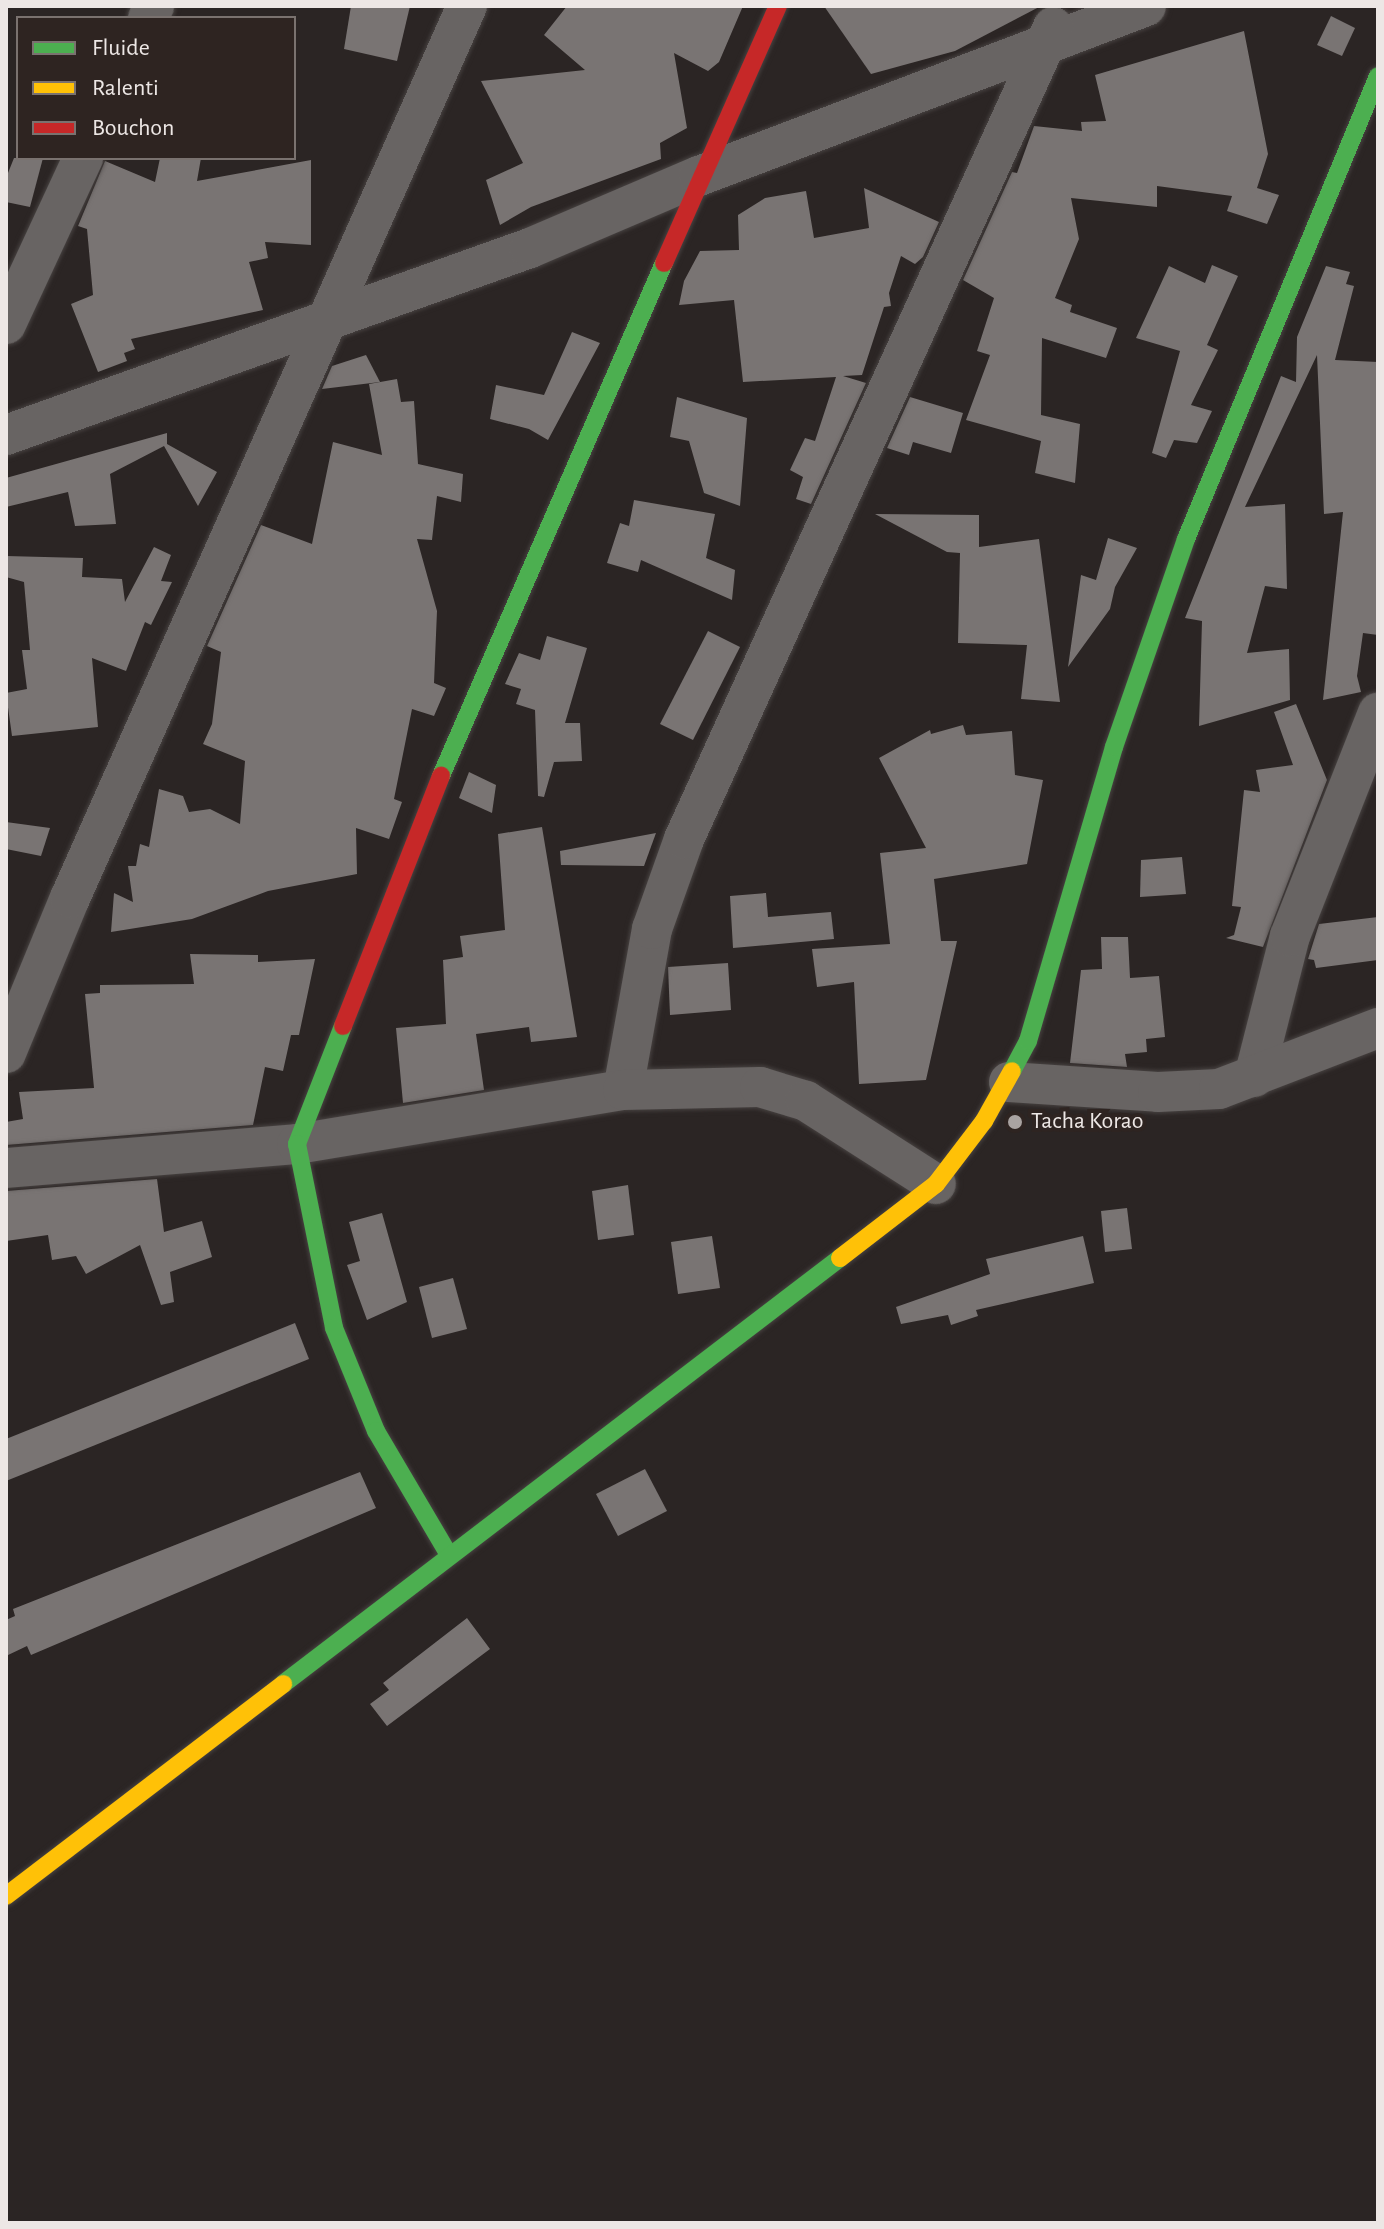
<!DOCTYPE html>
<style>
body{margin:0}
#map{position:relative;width:1384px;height:2229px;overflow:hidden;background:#2b2524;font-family:"Alegreya Sans",sans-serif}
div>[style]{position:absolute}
.building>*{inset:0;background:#797473}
.roads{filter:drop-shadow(0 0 2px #474241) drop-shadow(0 0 2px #474241)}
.street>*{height:40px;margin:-20px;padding:0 20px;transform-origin:20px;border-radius:20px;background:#686463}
.fast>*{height:18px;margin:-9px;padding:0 9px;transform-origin:9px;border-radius:9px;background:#4caf50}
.slow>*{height:18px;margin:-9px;padding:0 9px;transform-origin:9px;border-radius:9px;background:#ffc107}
.jam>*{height:18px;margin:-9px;padding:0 9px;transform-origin:9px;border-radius:9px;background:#c62828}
.dots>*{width:22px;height:22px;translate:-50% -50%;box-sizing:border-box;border:4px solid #2e2421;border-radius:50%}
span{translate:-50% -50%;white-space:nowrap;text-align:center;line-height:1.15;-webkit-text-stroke:8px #2e2421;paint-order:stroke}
.poi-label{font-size:24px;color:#ede7e5}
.left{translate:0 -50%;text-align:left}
.frame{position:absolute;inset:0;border:8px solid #ede7e5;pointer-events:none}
.legend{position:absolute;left:16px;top:16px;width:280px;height:144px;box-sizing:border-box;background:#2e2421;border:2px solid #7a726f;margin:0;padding:10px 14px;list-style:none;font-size:24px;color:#ede7e5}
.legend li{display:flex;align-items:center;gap:16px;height:40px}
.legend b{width:40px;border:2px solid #7a726f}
</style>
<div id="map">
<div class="building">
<i style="clip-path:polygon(351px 6px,410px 6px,397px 61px,344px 49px)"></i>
<i style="clip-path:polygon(567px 6px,743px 6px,719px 62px,708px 71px,674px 53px,687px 128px,660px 143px,661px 159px,531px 207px,500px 225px,486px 180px,523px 163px,481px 81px,585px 70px,544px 35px)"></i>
<i style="clip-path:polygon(824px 6px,1041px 6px,955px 51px,871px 74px)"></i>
<i style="clip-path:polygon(1331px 16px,1355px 28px,1342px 56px,1317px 45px)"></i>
<i style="clip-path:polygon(1244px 31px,1268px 154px,1257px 188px,1279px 195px,1267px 224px,1227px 211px,1232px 196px,1157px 186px,1157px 207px,1071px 198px,1079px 239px,1055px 298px,1072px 305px,1070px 312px,1117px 328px,1106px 358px,1042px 338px,1041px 415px,1080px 424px,1075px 483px,1035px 473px,1041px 441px,966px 420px,990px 355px,977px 351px,994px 298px,963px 280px,1012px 172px,1017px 173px,1034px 126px,1082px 131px,1081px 122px,1106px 121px,1095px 75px)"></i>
<i style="clip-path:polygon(14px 158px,43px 158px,30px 207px,6px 202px,6px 178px)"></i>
<i style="clip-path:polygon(160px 158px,201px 158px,197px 181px,311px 160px,311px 245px,265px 242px,268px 258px,249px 262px,263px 310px,131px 339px,135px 349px,124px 353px,127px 361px,98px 372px,71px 304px,93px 295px,87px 229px,78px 226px,105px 161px,155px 182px)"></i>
<i style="clip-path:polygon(864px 188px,939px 222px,923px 257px,915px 264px,901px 256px,889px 293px,891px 306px,884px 307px,862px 375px,843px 376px,866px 383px,811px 504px,796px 499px,803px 477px,790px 470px,805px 438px,815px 441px,836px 377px,743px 382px,734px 300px,679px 305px,684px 281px,700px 251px,739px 250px,738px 215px,765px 198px,806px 191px,814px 238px,869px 228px)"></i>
<i style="clip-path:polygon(1212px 265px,1238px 276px,1207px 345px,1218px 350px,1191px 405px,1212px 411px,1197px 443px,1174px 440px,1166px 458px,1152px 453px,1180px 351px,1136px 338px,1169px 266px,1205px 283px)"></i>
<i style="clip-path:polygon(1326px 266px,1350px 272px,1346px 284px,1354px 286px,1335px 360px,1378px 362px,1378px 635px,1363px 633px,1357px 676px,1361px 692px,1323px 700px,1343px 512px,1324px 514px,1317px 355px,1245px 507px,1285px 504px,1287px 589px,1265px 586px,1247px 653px,1289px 649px,1290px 700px,1199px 726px,1202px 621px,1185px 618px,1281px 376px,1296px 382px,1297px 337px)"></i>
<i style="clip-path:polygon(572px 332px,600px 343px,548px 440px,529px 429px,490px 419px,496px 385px,544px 395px)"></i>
<i style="clip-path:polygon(366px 355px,380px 382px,322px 389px,332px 366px)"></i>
<i style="clip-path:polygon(397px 379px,401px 402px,414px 401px,418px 464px,463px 474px,461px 502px,437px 496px,432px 540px,417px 539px,437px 611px,434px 683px,446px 688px,434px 716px,412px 709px,394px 799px,402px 802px,389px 839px,356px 828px,357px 874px,268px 891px,192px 919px,111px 932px,114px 893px,133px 902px,128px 866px,136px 866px,140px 844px,149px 847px,159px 789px,183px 796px,189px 812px,210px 809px,240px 824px,245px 761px,203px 744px,212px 724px,221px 652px,207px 646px,261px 525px,312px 544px,333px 442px,382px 455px,369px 384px)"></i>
<i style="clip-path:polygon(677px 397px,747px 418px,740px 506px,704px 493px,689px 441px,670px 437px)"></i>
<i style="clip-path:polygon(910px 397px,963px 413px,951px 453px,913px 442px,909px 455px,887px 448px)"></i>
<i style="clip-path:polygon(167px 433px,167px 444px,217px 472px,198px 506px,164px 446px,110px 474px,116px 524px,75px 526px,68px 492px,6px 507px,6px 478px)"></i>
<i style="clip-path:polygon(634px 500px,715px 514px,706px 558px,735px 570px,732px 600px,641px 560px,638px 572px,607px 563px,620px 523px,629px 526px)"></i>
<i style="clip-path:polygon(875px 514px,979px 515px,979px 547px,1039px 539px,1060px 702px,1021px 699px,1027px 645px,958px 643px,960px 553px,947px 552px)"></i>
<i style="clip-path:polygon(1108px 538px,1137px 548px,1115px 587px,1110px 609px,1068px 667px,1081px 575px,1096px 580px)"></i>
<i style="clip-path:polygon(154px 547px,171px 555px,161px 581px,172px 582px,151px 625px,145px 622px,126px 671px,92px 658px,98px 727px,12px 736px,6px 693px,27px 689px,22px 650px,30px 650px,24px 582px,6px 577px,6px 556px,83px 558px,82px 577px,122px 579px,125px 602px)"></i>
<i style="clip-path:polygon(708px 631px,740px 647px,693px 740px,660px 724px)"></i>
<i style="clip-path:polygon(547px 636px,587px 648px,565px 723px,580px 723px,582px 761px,554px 762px,544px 797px,538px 796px,535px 710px,516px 704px,521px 689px,505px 684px,519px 653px,540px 660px)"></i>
<i style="clip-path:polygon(1296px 704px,1327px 780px,1263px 947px,1226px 938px,1234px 935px,1241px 907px,1232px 906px,1244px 790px,1260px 792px,1256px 770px,1293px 765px,1274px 712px)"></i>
<i style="clip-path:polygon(963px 725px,966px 735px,1012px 731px,1015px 775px,1043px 780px,1027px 864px,934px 879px,941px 941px,957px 941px,926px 1080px,859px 1084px,854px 982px,817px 987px,812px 949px,890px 944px,880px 853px,926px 848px,879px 758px,930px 730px,931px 734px)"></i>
<i style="clip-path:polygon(469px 772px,496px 785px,492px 813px,459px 798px)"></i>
<i style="clip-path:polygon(6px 822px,50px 828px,41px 856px,6px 849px)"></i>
<i style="clip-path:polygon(542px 827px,577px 1037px,531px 1042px,529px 1027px,476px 1034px,484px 1090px,403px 1103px,396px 1028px,446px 1024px,443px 960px,463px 957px,460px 936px,505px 930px,498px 834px)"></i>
<i style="clip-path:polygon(656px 833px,644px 866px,561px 865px,560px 851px)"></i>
<i style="clip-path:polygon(1182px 857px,1186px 894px,1140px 897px,1141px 860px)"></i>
<i style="clip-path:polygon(766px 893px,768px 917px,831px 912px,834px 939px,733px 948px,730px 896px)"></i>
<i style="clip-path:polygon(1378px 917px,1378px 960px,1316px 968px,1314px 960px,1308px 959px,1319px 924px)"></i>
<i style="clip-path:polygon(1101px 937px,1128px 937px,1130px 978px,1159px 976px,1165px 1037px,1146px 1039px,1147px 1052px,1125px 1054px,1127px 1067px,1070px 1063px,1081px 970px,1102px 969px)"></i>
<i style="clip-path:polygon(190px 954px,258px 955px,258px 962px,315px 959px,299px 1035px,291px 1035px,283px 1071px,265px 1067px,253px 1125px,6px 1145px,6px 1122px,23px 1119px,19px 1092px,94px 1088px,85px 994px,100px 993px,100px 985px,194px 984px)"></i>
<i style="clip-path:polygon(728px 963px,731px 1010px,670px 1015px,668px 967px)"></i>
<i style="clip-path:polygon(157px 1179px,164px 1232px,202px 1221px,212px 1257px,170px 1272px,174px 1302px,161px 1305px,140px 1245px,86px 1274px,76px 1256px,52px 1260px,48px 1235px,6px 1241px,6px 1191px)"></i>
<i style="clip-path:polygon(628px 1185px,634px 1235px,598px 1240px,592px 1191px)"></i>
<i style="clip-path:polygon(1127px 1208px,1132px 1249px,1105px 1252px,1101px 1211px)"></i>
<i style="clip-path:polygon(382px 1213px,407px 1302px,367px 1320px,347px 1265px,360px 1261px,349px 1222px)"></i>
<i style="clip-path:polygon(712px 1236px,720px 1288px,678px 1294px,671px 1242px)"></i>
<i style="clip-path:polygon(1083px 1236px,1094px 1283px,976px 1310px,978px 1316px,951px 1325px,948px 1315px,901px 1324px,896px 1307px,990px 1274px,986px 1259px)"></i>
<i style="clip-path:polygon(453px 1278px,467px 1329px,432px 1338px,419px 1287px)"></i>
<i style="clip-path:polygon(295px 1323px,309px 1359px,6px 1481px,6px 1439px)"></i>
<i style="clip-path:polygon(645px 1469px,667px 1511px,618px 1536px,596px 1494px)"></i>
<i style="clip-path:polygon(360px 1472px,376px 1508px,31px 1655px,27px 1646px,6px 1656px,6px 1620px,15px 1616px,13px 1609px)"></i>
<i style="clip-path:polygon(467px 1618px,490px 1649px,387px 1726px,370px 1704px,389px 1690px,383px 1683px)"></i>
</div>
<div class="roads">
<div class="street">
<i style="left:148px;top:18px;width:13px;rotate:-63deg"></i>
<i style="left:6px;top:324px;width:183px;rotate:-65.1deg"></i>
<i style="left:6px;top:435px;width:556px;rotate:-19.64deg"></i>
<i style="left:530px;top:248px;width:184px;rotate:-23.1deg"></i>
<i style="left:699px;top:176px;width:478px;rotate:-20.8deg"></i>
<i style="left:6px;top:1053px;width:168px;rotate:-67.6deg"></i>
<i style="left:70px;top:898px;width:976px;rotate:-66.01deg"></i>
<i style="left:1254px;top:1077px;width:146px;rotate:-75.7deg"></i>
<i style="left:1290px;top:936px;width:240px;rotate:-68.5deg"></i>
<i style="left:1009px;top:1082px;width:149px;rotate:3.8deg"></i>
<i style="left:1158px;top:1092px;width:61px;rotate:-2.8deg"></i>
<i style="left:1219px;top:1089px;width:170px;rotate:-21deg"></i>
<i style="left:623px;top:1090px;width:164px;rotate:-79.8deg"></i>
<i style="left:652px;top:929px;width:96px;rotate:-70.4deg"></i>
<i style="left:684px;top:839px;width:892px;rotate:-65.56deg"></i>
<i style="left:6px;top:1168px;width:292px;rotate:-4.7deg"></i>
<i style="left:297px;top:1144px;width:330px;rotate:-9.4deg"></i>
<i style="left:623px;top:1090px;width:137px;rotate:-1.3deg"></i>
<i style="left:760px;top:1087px;width:48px;rotate:16.9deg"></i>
<i style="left:806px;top:1101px;width:154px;rotate:32.6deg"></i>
</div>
<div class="fast">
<i style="left:441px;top:776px;width:559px;rotate:-66.51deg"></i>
<i style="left:343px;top:1026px;width:127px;rotate:111.3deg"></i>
<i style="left:297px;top:1144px;width:188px;rotate:78.6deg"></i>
<i style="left:334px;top:1328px;width:111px;rotate:67.8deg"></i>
<i style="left:376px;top:1431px;width:142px;rotate:59.5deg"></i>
<i style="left:1012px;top:1071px;width:34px;rotate:-62deg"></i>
<i style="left:1028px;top:1041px;width:306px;rotate:-73.7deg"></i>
<i style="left:1114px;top:747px;width:220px;rotate:-70.9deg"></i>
<i style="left:1186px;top:539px;width:501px;rotate:-67.48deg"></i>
<i style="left:283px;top:1684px;width:701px;rotate:-37.41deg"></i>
</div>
<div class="slow">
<i style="left:840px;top:1258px;width:121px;rotate:-37.6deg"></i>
<i style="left:936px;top:1184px;width:79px;rotate:-52.7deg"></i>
<i style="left:984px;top:1121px;width:57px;rotate:-60.8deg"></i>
<i style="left:6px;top:1896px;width:349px;rotate:-37.4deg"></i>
</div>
<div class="jam">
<i style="left:664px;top:263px;width:281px;rotate:-66.1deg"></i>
<i style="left:343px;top:1026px;width:269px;rotate:-68.6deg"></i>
</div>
</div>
<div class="dots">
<i style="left:1015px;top:1122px;background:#a9a3a1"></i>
</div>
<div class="poi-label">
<span class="left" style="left:1031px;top:1122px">Tacha Korao</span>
</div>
<div class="frame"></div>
<ul class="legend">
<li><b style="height:10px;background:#4caf50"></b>Fluide</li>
<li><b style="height:10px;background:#ffc107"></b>Ralenti</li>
<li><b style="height:10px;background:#c62828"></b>Bouchon</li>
</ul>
</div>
